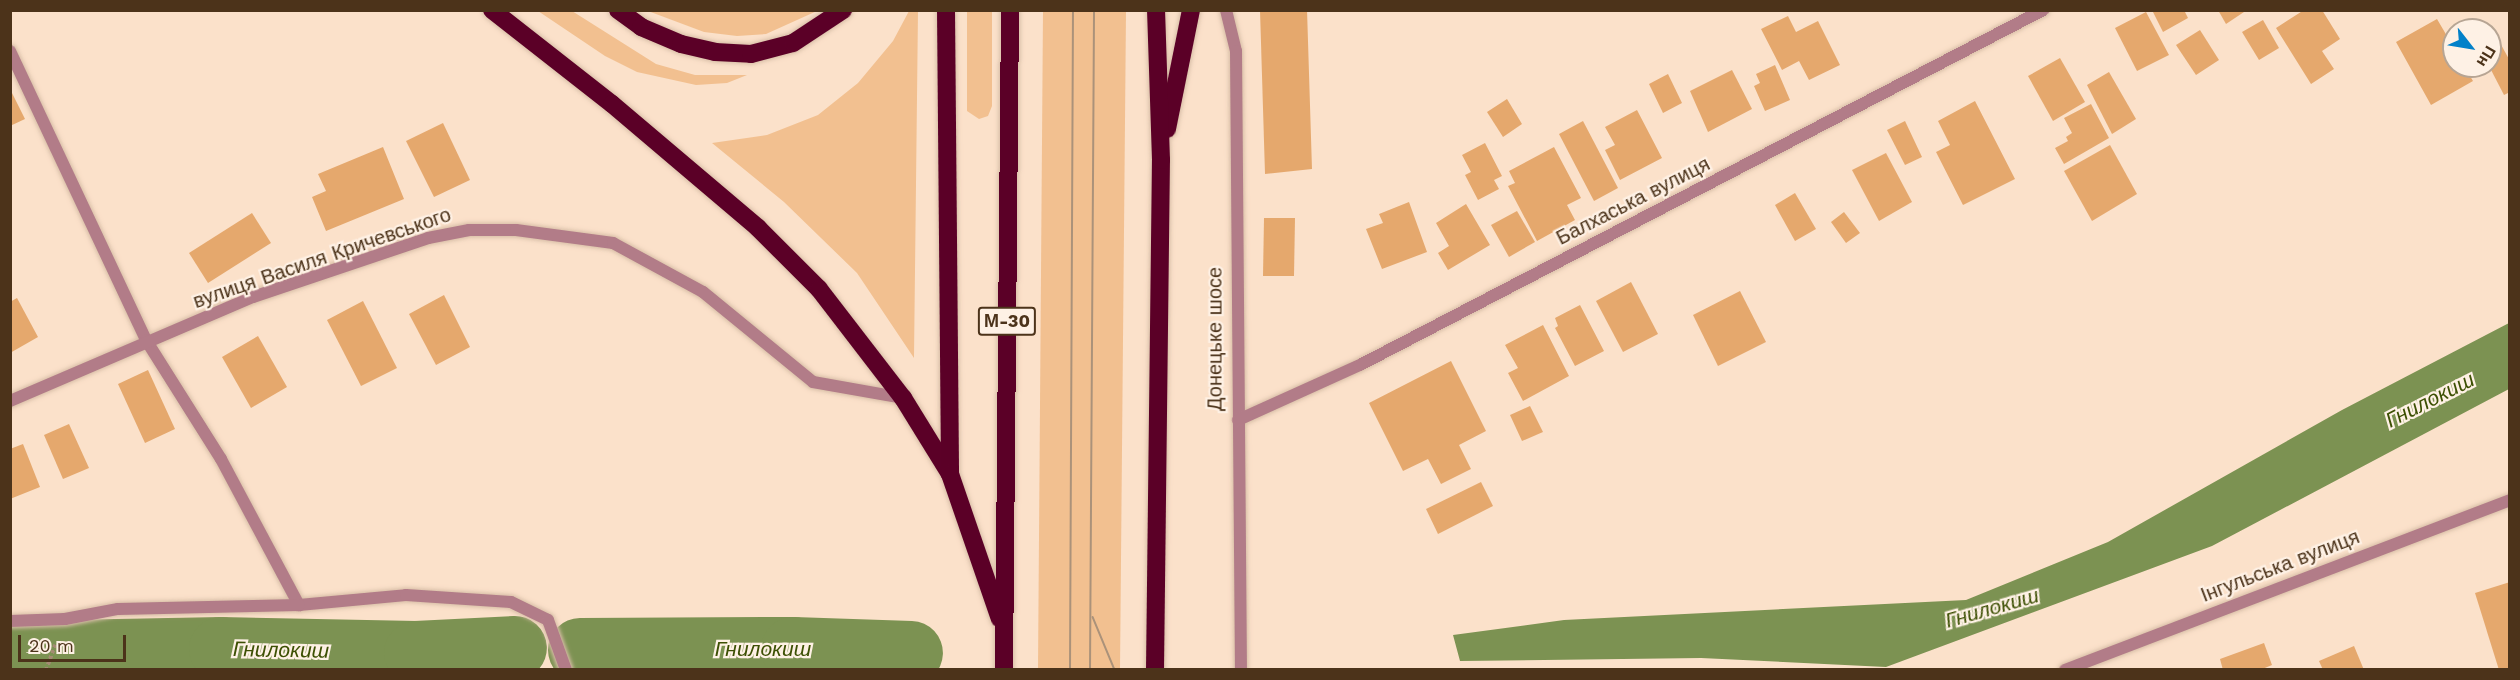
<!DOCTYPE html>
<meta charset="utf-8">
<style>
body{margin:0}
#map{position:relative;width:2520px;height:680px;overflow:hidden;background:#fbe1ca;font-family:"Work Sans",sans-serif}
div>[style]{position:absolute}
.green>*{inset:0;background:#f2c090}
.water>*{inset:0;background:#7c9252}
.river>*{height:64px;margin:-32px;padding:0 32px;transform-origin:32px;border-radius:32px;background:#7c9252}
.building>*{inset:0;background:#e5a86d}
.path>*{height:4px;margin-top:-2px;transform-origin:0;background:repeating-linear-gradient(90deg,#a48b73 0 3px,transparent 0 6px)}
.roads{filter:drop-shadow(0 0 2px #d8bea7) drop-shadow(0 0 2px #d8bea7)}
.street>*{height:12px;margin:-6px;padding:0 6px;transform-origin:6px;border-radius:6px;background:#b27c88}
.highway>*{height:18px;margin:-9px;padding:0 9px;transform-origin:9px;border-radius:9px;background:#5b0027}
.tram>*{height:1.5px;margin:-0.75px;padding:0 0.75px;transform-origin:0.75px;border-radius:0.75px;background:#ab927a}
span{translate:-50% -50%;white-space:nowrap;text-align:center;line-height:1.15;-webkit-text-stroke:4.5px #fef1e5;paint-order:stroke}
.shield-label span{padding:2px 4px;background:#fef1e5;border:2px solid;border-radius:4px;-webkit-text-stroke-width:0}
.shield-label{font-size:18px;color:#4c331a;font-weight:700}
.street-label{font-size:20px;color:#4c331a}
.water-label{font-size:21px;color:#3d5004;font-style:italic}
.frame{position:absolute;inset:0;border:12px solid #4c331a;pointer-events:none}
.north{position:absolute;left:2442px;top:18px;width:60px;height:60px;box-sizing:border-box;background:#fef1e5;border:2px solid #b7a594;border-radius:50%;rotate:121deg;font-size:16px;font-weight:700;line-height:24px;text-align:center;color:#4c331a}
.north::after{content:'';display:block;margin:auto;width:21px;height:27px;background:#0381c9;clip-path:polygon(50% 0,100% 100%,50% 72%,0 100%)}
.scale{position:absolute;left:18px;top:635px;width:108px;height:27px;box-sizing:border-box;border:3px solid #4c331a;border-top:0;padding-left:8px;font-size:18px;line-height:21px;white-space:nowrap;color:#4c331a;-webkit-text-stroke:4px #fef1e5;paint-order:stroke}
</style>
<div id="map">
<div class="green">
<i style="clip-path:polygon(538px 11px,572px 11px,656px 64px,695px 75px,747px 75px,727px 83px,696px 85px,637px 72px,605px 56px)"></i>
<i style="clip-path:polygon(648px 11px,817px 11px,766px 34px,737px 36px,704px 32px)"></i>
<i style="clip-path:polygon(909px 11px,918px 11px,914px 358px,857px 273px,784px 202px,712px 143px,767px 135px,818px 115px,858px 83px,893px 41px)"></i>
<i style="clip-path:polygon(967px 11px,992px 11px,992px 106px,988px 116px,979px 119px,967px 111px)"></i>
<i style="clip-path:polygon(1043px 11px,1126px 11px,1120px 669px,1038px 669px)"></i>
</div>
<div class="water">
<i style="clip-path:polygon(2509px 323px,2509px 389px,2212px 546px,1886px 667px,1701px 658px,1460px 661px,1453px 635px,1564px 620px,1966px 600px,2108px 542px,2342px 410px)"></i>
</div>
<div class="river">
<i style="left:580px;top:650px;width:213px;rotate:-0.3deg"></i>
<i style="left:793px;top:649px;width:118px;rotate:1.9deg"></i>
<i style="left:10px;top:653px;width:211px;rotate:-1.1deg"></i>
<i style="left:221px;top:649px;width:195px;rotate:1.2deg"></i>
<i style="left:416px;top:653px;width:99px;rotate:-2.9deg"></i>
</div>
<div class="building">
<i style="clip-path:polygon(1260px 10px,1307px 10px,1312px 169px,1265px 174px)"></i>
<i style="clip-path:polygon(2152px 10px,2184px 10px,2188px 18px,2163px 32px)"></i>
<i style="clip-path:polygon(2218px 10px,2247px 10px,2226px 24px)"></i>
<i style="clip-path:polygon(2304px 10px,2322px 10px,2340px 39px,2322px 51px,2334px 69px,2311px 84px,2276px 28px)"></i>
<i style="clip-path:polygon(2146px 12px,2169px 55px,2137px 71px,2115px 28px)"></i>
<i style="clip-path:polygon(1788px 16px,1796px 32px,1818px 21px,1840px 65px,1809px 80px,1799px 61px,1782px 70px,1761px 29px)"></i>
<i style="clip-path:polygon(2437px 19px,2454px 48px,2454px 66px,2464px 66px,2473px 81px,2431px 105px,2396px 42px)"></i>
<i style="clip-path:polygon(2263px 20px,2279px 48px,2259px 60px,2242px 32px)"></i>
<i style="clip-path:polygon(2200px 30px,2219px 60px,2196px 75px,2176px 45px)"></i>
<i style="clip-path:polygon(2493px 30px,2510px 61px,2510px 92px,2504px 95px,2489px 66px,2490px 32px)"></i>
<i style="clip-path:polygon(2060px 58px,2085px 102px,2053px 121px,2028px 76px)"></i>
<i style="clip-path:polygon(1775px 65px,1790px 100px,1765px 111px,1754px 86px,1760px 83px,1756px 74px)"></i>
<i style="clip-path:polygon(1732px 70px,1752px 109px,1708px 132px,1690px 91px)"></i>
<i style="clip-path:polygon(2109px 72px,2136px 119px,2112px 134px,2087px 85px)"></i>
<i style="clip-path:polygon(1668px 74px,1682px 103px,1663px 113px,1649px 84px)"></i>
<i style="clip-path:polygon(12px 93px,25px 119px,10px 126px,10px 94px)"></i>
<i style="clip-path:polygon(1507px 99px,1522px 124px,1503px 137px,1487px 112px)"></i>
<i style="clip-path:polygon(1975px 101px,2015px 179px,1963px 205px,1936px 152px,1950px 145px,1938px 121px)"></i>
<i style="clip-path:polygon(2091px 104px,2109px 138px,2064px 164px,2055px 148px,2068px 141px,2066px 137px,2072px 133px,2064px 118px)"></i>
<i style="clip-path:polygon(1637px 110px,1662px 158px,1620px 180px,1605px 150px,1615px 145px,1605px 127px)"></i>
<i style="clip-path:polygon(1583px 121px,1618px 188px,1594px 201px,1559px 134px)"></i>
<i style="clip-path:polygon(1905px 121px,1922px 157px,1905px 165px,1887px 130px)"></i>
<i style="clip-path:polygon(443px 123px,470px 180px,434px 197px,406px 141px)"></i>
<i style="clip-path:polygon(1485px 143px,1502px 176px,1494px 180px,1499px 189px,1478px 200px,1465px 175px,1471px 172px,1462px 155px)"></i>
<i style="clip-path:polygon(2110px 145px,2137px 194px,2092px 221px,2064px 171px)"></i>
<i style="clip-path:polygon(383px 147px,404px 199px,326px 231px,312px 197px,326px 191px,318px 174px)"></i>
<i style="clip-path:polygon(1554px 147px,1581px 198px,1567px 205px,1575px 220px,1537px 241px,1508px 186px,1515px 183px,1509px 171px)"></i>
<i style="clip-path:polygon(1886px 153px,1912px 202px,1879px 221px,1852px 170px)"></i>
<i style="clip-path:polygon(1795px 193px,1816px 229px,1795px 241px,1775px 205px)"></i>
<i style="clip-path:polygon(1409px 202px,1427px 252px,1382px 269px,1366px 229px,1383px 223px,1379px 214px)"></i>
<i style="clip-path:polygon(1466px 204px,1490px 245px,1448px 270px,1438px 253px,1449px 246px,1436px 223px)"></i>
<i style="clip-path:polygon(1517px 211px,1535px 242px,1509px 257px,1491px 225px)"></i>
<i style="clip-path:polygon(1844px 212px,1860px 233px,1846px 243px,1831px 222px)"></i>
<i style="clip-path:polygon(252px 213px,271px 243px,208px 283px,189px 253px)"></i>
<i style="clip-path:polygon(1264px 218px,1295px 218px,1294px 276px,1263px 276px)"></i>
<i style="clip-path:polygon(1631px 282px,1658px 334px,1623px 352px,1596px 301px)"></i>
<i style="clip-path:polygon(1740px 291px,1766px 342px,1718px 366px,1693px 315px)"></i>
<i style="clip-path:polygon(444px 295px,470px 347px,436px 365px,409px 314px)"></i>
<i style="clip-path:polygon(17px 298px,38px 337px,10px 353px,10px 302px)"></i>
<i style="clip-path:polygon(363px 301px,397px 368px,361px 386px,327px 320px)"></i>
<i style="clip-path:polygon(1580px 305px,1604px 351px,1575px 366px,1555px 328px,1558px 326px,1555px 318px)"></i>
<i style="clip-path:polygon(1543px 325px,1569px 376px,1523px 401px,1508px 373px,1518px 368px,1505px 345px)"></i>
<i style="clip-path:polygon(258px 336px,287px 387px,251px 408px,222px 357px)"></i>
<i style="clip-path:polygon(1451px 361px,1486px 431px,1459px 445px,1471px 469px,1441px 484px,1428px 459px,1403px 471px,1369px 403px)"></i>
<i style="clip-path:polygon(148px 370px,175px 429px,145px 443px,118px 384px)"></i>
<i style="clip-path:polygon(1530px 406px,1543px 432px,1522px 441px,1510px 415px)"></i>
<i style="clip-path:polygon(69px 424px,89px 468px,63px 479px,44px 435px)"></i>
<i style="clip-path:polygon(23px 444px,40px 487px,10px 499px,10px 449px)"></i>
<i style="clip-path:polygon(1481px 482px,1493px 506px,1438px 534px,1426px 509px)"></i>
<i style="clip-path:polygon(2510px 582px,2510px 670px,2499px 670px,2475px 593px)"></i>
<i style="clip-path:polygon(2264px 643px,2272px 665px,2260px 670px,2223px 670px,2220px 659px)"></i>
<i style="clip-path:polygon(2354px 646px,2364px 670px,2323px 670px,2319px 661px)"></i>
</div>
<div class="path">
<i style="left:46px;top:670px;width:27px;rotate:-70deg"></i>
</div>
<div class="roads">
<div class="street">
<i style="left:1226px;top:10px;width:42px;rotate:76.3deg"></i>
<i style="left:1236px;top:51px;width:619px;rotate:89.54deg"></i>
<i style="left:10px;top:51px;width:319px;rotate:64.8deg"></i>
<i style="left:146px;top:340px;width:141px;rotate:57.8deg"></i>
<i style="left:221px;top:459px;width:166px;rotate:61.9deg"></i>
<i style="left:299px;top:605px;width:107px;rotate:-5.3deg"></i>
<i style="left:406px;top:595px;width:105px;rotate:3.8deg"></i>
<i style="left:511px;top:602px;width:41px;rotate:25.9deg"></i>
<i style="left:548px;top:620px;width:53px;rotate:70.2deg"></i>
<i style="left:10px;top:401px;width:264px;rotate:-23.2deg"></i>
<i style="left:253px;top:297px;width:185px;rotate:-18.6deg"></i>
<i style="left:428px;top:238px;width:42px;rotate:-11deg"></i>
<i style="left:469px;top:230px;width:47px"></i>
<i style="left:516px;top:230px;width:98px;rotate:7.6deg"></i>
<i style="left:613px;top:243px;width:102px;rotate:28.6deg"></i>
<i style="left:703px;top:292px;width:142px;rotate:39.3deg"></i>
<i style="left:813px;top:382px;width:91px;rotate:10.1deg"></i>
<i style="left:1238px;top:420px;width:134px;rotate:-24.3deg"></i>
<i style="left:1360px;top:365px;width:770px;rotate:-27.46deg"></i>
<i style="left:10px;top:621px;width:55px;rotate:-2.1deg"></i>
<i style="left:65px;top:619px;width:54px;rotate:-10.7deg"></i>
<i style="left:118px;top:609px;width:181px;rotate:-1.3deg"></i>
<i style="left:2065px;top:670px;width:476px;rotate:-20.9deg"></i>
</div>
<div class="highway">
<i style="left:492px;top:10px;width:152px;rotate:38.1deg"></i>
<i style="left:612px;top:104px;width:192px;rotate:40.3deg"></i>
<i style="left:758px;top:228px;width:86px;rotate:45deg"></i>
<i style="left:819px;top:289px;width:138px;rotate:52.4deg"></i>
<i style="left:903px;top:398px;width:89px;rotate:58.3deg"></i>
<i style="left:618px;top:10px;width:29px;rotate:36deg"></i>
<i style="left:641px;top:27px;width:43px;rotate:23deg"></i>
<i style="left:681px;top:44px;width:35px;rotate:13deg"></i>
<i style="left:715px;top:52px;width:36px;rotate:3deg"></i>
<i style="left:751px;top:54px;width:43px;rotate:-14.7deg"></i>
<i style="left:793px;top:43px;width:60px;rotate:-33.4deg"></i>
<i style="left:946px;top:10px;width:464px;rotate:89.5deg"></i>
<i style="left:950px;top:474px;width:153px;rotate:71deg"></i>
<i style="left:1167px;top:129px;width:121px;rotate:-78.6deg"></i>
<i style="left:1004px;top:670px;width:660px;rotate:-89.48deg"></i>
<i style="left:1155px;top:670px;width:510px;rotate:-89.33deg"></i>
<i style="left:1161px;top:160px;width:150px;rotate:-91.9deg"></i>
</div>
</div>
<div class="tram">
<i style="left:1093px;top:617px;width:57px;rotate:67.5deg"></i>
<i style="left:1070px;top:670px;width:660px;rotate:-89.74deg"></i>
<i style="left:1090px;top:670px;width:660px;rotate:-89.65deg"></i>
</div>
<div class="shield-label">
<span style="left:1007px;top:321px">М-30</span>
</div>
<div class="street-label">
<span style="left:1633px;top:201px;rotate:-27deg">Балхаська вулиця</span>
<span style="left:322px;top:258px;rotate:-19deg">вулиця Василя Кричевського</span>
<span style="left:1215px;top:339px;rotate:-90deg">Донецьке шосе</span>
<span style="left:2280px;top:566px;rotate:-21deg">Інгульська вулиця</span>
</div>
<div class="water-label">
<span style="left:2430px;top:400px;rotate:-27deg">Гнилокиш</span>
<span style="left:1992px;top:608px;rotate:-16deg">Гнилокиш</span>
<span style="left:763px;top:649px">Гнилокиш</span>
<span style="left:281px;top:650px;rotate:1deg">Гнилокиш</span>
</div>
<div class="frame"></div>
<div class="north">Пн</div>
<div class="scale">20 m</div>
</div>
